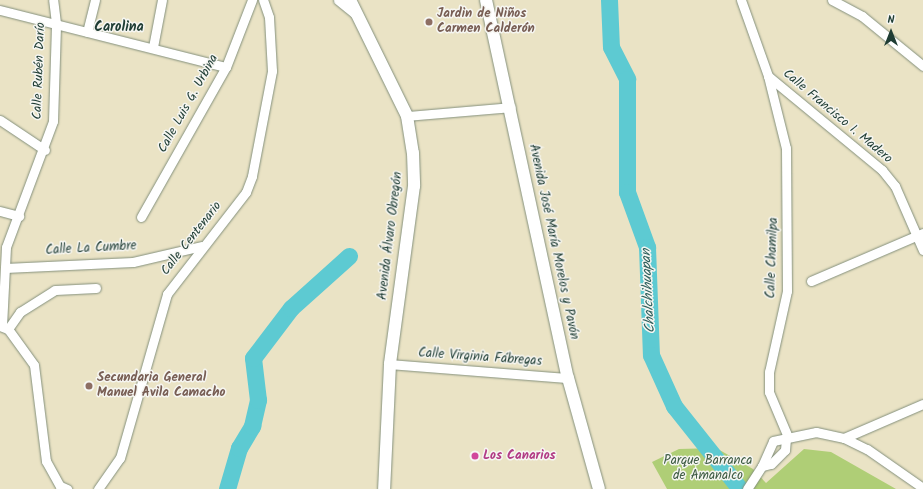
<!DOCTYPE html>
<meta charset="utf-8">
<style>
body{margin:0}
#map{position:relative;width:923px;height:489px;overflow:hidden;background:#eae3c5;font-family:Kalam,sans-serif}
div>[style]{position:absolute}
.green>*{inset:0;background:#afce76}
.river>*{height:17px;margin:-8.5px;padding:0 8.5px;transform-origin:8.5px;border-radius:8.5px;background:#5dcad2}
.roads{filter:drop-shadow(0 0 1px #84907c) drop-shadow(0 0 1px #84907c)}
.minor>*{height:9px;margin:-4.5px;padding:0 4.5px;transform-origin:4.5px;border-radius:4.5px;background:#fff}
.major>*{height:12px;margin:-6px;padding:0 6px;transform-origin:6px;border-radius:6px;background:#fff}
.dots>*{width:11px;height:11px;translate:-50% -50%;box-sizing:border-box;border:2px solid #f6f6f2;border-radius:50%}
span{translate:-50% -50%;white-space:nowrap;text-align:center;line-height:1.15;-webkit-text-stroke:3px #f6f6f2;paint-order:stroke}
.education-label{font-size:13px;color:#785e54;font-weight:700}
.left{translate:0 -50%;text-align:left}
.street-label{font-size:13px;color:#1f3d34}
.hotel-label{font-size:13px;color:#b23c85;font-weight:700}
.park-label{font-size:13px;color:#3c5a41}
.neighbourhood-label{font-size:14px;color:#1f3d34;font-weight:700}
.water-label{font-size:14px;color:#2e605c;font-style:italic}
.north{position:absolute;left:871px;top:12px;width:40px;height:40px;-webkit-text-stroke:3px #f6f6f2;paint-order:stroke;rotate:0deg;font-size:11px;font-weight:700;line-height:16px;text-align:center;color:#1f3d34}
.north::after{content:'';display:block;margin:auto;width:14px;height:18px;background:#1f3d34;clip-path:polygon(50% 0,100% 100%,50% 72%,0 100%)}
</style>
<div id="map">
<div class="green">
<i style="clip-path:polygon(716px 448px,753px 469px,766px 483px,804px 449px,831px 452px,896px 489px,667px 489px,652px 462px,679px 449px)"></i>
</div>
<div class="river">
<i style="left:609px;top:0;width:47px;rotate:87.6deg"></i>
<i style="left:611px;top:47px;width:36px;rotate:63deg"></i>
<i style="left:627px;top:79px;width:113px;rotate:90deg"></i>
<i style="left:627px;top:192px;width:59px;rotate:70deg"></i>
<i style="left:647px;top:247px;width:108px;rotate:87.9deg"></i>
<i style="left:651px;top:355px;width:56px;rotate:65.7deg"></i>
<i style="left:674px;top:406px;width:106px;rotate:51.5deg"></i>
<i style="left:227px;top:489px;width:43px;rotate:-73.7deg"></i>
<i style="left:239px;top:448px;width:26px;rotate:-59deg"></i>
<i style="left:252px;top:426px;width:27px;rotate:-77deg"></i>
<i style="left:258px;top:400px;width:42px;rotate:-96.8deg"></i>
<i style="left:253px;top:358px;width:63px;rotate:-52.8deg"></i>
<i style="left:291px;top:308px;width:78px;rotate:-41.9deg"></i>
</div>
<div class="roads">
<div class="minor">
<i style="left:338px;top:0;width:22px;rotate:39deg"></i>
<i style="left:741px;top:0;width:81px;rotate:70.4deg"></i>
<i style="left:768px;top:76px;width:74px;rotate:76deg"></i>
<i style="left:786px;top:148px;width:143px;rotate:89.6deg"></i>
<i style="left:787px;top:291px;width:83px;rotate:102.5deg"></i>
<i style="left:769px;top:372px;width:20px;rotate:90deg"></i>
<i style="left:769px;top:392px;width:49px;rotate:67.1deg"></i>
<i style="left:832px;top:0;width:34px;rotate:28deg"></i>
<i style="left:862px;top:16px;width:79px;rotate:39.3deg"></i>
<i style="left:0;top:10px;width:233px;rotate:14.2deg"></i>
<i style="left:87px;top:32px;width:33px;rotate:-76deg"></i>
<i style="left:153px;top:47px;width:48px;rotate:-79.2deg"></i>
<i style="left:768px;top:76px;width:148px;rotate:39.5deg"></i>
<i style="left:882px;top:170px;width:21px;rotate:51deg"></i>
<i style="left:895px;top:186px;width:70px;rotate:66.4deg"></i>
<i style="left:407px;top:116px;width:104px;rotate:-4.9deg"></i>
<i style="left:0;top:120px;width:54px;rotate:33.7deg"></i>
<i style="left:0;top:211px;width:20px;rotate:15deg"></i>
<i style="left:141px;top:217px;width:172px;rotate:-60.5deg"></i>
<i style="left:226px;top:67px;width:72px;rotate:-68.8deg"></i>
<i style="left:5px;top:268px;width:128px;rotate:-2.7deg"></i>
<i style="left:133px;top:262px;width:70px;rotate:-13.2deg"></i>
<i style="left:811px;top:281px;width:122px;rotate:-23.2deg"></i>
<i style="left:0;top:326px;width:9px;rotate:21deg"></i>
<i style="left:8px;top:329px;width:44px;rotate:54.2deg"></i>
<i style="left:34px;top:365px;width:97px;rotate:82.9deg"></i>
<i style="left:46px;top:461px;width:29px;rotate:61deg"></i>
<i style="left:60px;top:486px;width:8px;rotate:23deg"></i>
<i style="left:2px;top:326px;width:79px;rotate:-87.1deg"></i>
<i style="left:6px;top:247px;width:134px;rotate:-69.5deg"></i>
<i style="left:53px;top:121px;width:98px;rotate:-88.2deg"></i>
<i style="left:56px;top:23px;width:23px;rotate:-97deg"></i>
<i style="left:8px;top:329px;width:21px;rotate:-55deg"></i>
<i style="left:20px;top:312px;width:41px;rotate:-32.2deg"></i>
<i style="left:55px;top:290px;width:41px;rotate:-2.8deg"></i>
<i style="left:390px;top:364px;width:179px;rotate:4.5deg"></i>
<i style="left:844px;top:438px;width:86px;rotate:-23.3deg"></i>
<i style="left:762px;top:466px;width:9px;rotate:-13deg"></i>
<i style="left:771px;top:464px;width:20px;rotate:-45deg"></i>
<i style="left:785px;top:450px;width:11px;rotate:-85deg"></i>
<i style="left:98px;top:489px;width:38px;rotate:-55deg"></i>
<i style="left:120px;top:458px;width:171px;rotate:-74deg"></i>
<i style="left:167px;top:294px;width:129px;rotate:-52.2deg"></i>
<i style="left:246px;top:192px;width:17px;rotate:-69deg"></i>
<i style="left:252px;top:176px;width:107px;rotate:-79.2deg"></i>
<i style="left:272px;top:71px;width:54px;rotate:-93.2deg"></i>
<i style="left:269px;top:17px;width:18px;rotate:-109deg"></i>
<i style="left:747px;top:489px;width:27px;rotate:-57deg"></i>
<i style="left:762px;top:466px;width:27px;rotate:-66deg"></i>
<i style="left:773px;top:441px;width:44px;rotate:-11.8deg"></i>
<i style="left:816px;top:432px;width:29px;rotate:12deg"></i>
<i style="left:844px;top:438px;width:25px;rotate:26deg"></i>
<i style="left:867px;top:449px;width:68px;rotate:34.9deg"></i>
</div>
<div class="major">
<i style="left:350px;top:0;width:129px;rotate:63.8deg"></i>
<i style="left:407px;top:116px;width:37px;rotate:81deg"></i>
<i style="left:413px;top:153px;width:33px;rotate:88deg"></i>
<i style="left:414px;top:186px;width:180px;rotate:97.7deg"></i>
<i style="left:390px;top:364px;width:125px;rotate:92.7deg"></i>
<i style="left:486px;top:0;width:387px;rotate:77.8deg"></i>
<i style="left:568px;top:378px;width:115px;rotate:74.4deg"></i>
</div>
</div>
<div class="dots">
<i style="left:429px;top:22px;background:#8d6e63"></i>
<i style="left:89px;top:386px;background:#8d6e63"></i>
<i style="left:475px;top:456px;background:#d1479c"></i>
</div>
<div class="education-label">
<span class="left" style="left:437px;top:22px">Jardin de Niños<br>Carmen Calderón</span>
<span class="left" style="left:97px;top:386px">Secundaria General<br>Manuel Avila Camacho</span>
</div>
<div class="street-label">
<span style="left:40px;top:71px;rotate:-88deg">Calle Rubén Darío</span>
<span style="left:189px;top:104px;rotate:-61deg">Calle Luis G. Urbina</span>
<span style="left:837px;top:117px;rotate:40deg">Calle Francisco I. Madero</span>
<span style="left:391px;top:236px;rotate:-83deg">Avenida Álvaro Obregón</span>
<span style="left:192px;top:239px;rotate:-52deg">Calle Centenario</span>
<span style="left:553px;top:242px;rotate:78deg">Avenida José María Morelos y Pavón</span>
<span style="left:91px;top:249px;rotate:-3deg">Calle La Cumbre</span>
<span style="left:773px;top:258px;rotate:-88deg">Calle Chamilpa</span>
<span style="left:480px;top:358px;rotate:4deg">Calle Virginia Fábregas</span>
</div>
<div class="hotel-label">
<span class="left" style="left:483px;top:456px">Los Canarios</span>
</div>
<div class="park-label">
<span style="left:708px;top:469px">Parque Barranca<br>de Amanalco</span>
</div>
<div class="neighbourhood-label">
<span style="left:119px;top:27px">Carolina</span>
</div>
<div class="water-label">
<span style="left:648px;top:291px;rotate:-93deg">Chalchihuapan</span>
</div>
<div class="north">N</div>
</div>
